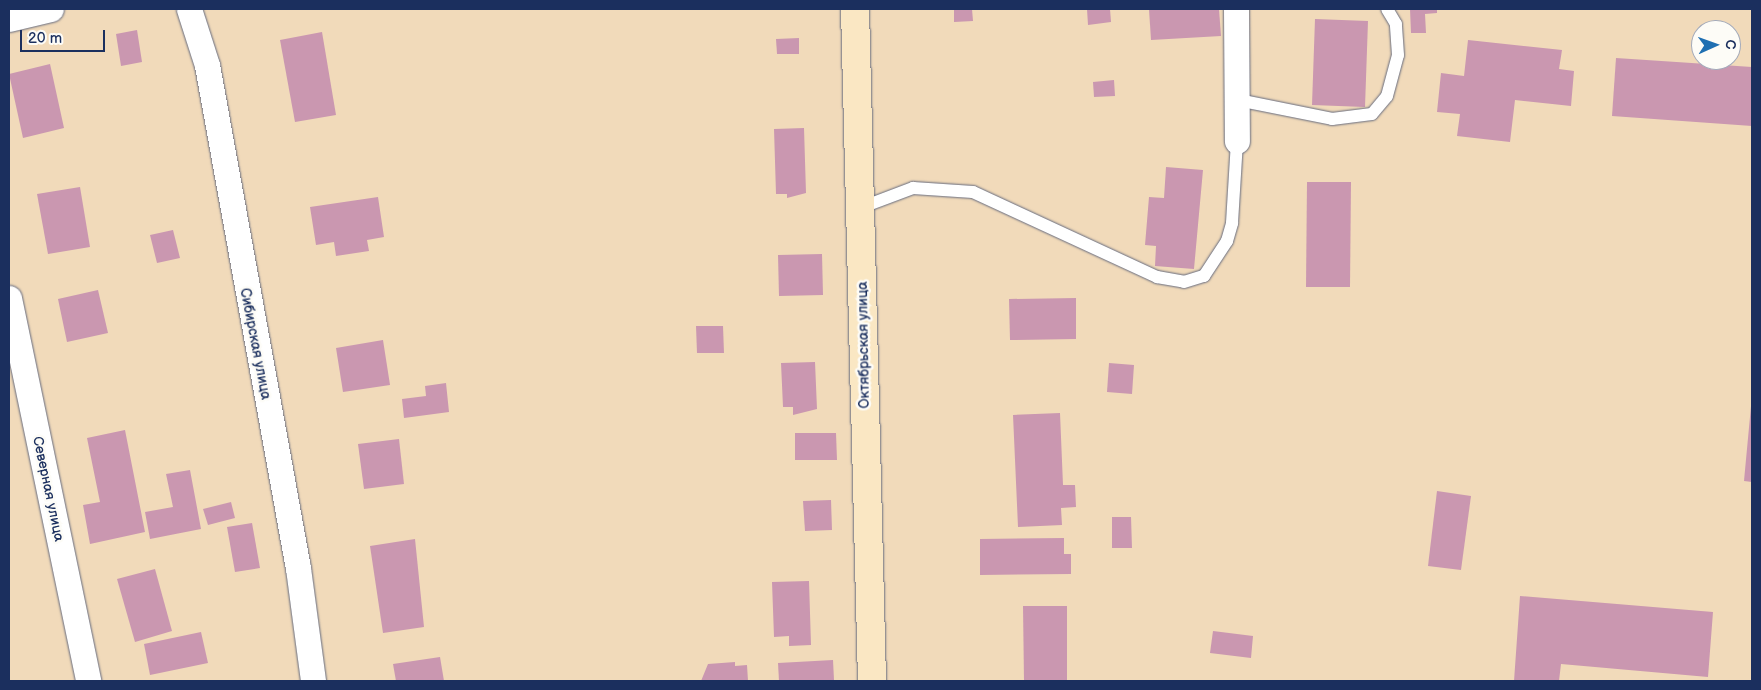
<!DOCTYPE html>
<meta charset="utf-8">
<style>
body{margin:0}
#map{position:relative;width:1761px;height:690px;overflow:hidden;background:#f1daba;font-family:"Balsamiq Sans",sans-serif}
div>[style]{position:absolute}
.building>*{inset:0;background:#ca97b0}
.roads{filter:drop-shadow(0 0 1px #666b7e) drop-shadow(0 0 1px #666b7e)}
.lane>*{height:12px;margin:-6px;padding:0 6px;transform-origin:6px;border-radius:6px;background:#fff}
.street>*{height:25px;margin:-12.5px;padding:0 12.5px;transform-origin:12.5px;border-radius:12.5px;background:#fff}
.secondary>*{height:28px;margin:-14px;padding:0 14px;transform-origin:14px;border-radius:14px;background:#fae7c3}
span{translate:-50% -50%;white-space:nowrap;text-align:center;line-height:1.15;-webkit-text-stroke:5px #fdfcf7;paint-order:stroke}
.street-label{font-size:14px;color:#1b2f5e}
.frame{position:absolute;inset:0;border:10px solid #1b2f5e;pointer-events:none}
.north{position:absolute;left:1691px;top:20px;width:50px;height:50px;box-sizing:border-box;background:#fdfcf7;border:1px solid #a3aaba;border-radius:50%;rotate:88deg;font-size:14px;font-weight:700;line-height:20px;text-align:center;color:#1b2f5e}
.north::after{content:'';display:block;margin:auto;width:18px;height:22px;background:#1f6fb2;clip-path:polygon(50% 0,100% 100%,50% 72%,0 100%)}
.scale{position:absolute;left:20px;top:30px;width:85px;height:22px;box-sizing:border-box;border:2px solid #1b2f5e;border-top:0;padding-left:6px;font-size:15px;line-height:18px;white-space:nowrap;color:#1b2f5e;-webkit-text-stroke:4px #fdfcf7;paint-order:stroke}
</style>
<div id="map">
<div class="building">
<i style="clip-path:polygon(954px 9px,972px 9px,973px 21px,954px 22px)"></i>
<i style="clip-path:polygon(1087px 9px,1110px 9px,1111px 22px,1088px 25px)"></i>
<i style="clip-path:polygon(1149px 9px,1219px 9px,1221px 36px,1151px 40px)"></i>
<i style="clip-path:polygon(1410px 9px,1437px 9px,1437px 13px,1425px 14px,1426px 33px,1411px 33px)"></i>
<i style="clip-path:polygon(1315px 19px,1368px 21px,1365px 107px,1312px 105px)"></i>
<i style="clip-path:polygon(137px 30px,142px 62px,121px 66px,116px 34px)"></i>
<i style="clip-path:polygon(322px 32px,336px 115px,295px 122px,280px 40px)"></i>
<i style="clip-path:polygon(799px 38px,799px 54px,777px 54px,776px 39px)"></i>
<i style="clip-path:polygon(1468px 40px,1562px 50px,1559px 69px,1574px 71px,1571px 106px,1515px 100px,1510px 142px,1457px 136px,1460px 114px,1437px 112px,1441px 73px,1464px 76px)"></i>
<i style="clip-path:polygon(1616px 58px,1752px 67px,1752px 126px,1612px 116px)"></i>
<i style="clip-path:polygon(50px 64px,64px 128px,23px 138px,9px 74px)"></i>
<i style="clip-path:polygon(1114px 80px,1115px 96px,1094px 97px,1093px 82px)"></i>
<i style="clip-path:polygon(804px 128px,806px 193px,787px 198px,787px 194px,776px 194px,774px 129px)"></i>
<i style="clip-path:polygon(1166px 167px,1203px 170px,1194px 269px,1155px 266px,1156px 246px,1145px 245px,1149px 197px,1164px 198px)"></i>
<i style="clip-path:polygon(1307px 182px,1351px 182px,1350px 287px,1306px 287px)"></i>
<i style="clip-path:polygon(80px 187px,90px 247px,48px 254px,37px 194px)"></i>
<i style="clip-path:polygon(378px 197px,384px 237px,367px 240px,369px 251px,336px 256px,334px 242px,316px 245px,310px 207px)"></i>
<i style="clip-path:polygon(173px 230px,180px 258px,157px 263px,150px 235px)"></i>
<i style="clip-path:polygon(822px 254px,823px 295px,779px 296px,778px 255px)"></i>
<i style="clip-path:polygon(98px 290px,108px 333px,67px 342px,58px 299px)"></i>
<i style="clip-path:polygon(1076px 298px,1076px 339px,1010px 340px,1009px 299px)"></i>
<i style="clip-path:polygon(696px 326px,723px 326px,724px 353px,697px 353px)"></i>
<i style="clip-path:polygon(383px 340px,390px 385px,343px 392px,336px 348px)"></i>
<i style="clip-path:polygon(815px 362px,817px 409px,793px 415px,793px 407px,783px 407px,781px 363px)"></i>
<i style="clip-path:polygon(1109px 363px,1134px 365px,1132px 394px,1107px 392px)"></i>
<i style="clip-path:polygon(446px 383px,449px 412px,404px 418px,402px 399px,426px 396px,425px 386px)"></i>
<i style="clip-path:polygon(1751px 406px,1752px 406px,1752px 482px,1744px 481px)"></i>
<i style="clip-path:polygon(1060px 413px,1063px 485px,1075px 485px,1076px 507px,1061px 508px,1062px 525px,1018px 527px,1013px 415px)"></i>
<i style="clip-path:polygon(125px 430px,145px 532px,90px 544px,83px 505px,100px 502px,87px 438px)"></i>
<i style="clip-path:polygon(795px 433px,836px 433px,837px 460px,795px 460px)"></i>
<i style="clip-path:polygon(399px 439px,404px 484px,364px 489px,358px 444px)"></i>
<i style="clip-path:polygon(190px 470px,201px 529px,150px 539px,145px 512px,173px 507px,166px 474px)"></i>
<i style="clip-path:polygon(1437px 491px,1471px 496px,1461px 570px,1428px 566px)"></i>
<i style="clip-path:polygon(831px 500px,832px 530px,805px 531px,803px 501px)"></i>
<i style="clip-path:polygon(231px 502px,235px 518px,208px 525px,203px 509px)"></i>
<i style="clip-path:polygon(1112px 517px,1131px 517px,1132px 548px,1112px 548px)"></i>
<i style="clip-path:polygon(252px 523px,260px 568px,235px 572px,227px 527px)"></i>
<i style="clip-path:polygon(1064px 538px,1064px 554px,1071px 554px,1071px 574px,980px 575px,980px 539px)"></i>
<i style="clip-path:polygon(415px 539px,424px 627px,383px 633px,370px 546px)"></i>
<i style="clip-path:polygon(155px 569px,172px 631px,135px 642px,117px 579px)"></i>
<i style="clip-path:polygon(809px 581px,811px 645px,789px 646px,789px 636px,774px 637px,772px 582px)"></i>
<i style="clip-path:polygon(1520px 596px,1713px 612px,1708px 677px,1561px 664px,1559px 681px,1514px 681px)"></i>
<i style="clip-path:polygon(1023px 606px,1067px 606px,1067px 681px,1024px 681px)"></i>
<i style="clip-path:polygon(1213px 631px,1253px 636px,1251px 658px,1210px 653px)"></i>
<i style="clip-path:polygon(201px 632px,208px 663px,150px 675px,144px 644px)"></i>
<i style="clip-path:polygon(440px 657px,444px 681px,396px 681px,393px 664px)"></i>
<i style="clip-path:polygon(833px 660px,834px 680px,779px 681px,778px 663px)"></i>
<i style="clip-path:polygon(735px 662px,735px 666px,747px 665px,748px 681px,701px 681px,708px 664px)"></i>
</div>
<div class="roads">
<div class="lane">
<i style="left:1238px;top:100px;width:96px;rotate:11.4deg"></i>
<i style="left:1332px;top:119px;width:40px;rotate:-7.1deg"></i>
<i style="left:1372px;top:114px;width:23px;rotate:-50deg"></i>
<i style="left:1387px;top:96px;width:42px;rotate:-75deg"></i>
<i style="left:1398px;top:55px;width:31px;rotate:-94deg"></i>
<i style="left:1396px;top:24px;width:17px;rotate:-121deg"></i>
<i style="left:860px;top:208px;width:57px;rotate:-20.7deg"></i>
<i style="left:913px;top:188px;width:60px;rotate:3.8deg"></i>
<i style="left:973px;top:192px;width:203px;rotate:24.8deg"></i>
<i style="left:1157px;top:277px;width:27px;rotate:10deg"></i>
<i style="left:1184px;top:282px;width:21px;rotate:-17deg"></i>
<i style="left:1204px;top:276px;width:42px;rotate:-56.7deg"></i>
<i style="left:1227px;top:241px;width:19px;rotate:-74deg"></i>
<i style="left:1232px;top:223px;width:82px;rotate:-86.5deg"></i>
</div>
<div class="street">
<i style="left:189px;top:9px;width:59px;rotate:72.2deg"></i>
<i style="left:207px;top:65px;width:511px;rotate:79.75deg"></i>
<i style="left:298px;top:568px;width:114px;rotate:82.4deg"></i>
<i style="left:1236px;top:9px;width:132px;rotate:89.6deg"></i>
<i style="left:9px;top:19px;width:43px;rotate:-13.4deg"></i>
<i style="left:9px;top:298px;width:391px;rotate:78.3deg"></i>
</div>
<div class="secondary">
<i style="left:855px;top:9px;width:672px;rotate:88.55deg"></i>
</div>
</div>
<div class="street-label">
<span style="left:255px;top:344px;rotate:79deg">Сибирская улица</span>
<span style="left:864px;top:345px;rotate:-91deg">Октябрьская улица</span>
<span style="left:48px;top:489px;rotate:78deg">Северная улица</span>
</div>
<div class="frame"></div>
<div class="north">С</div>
<div class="scale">20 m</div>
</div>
